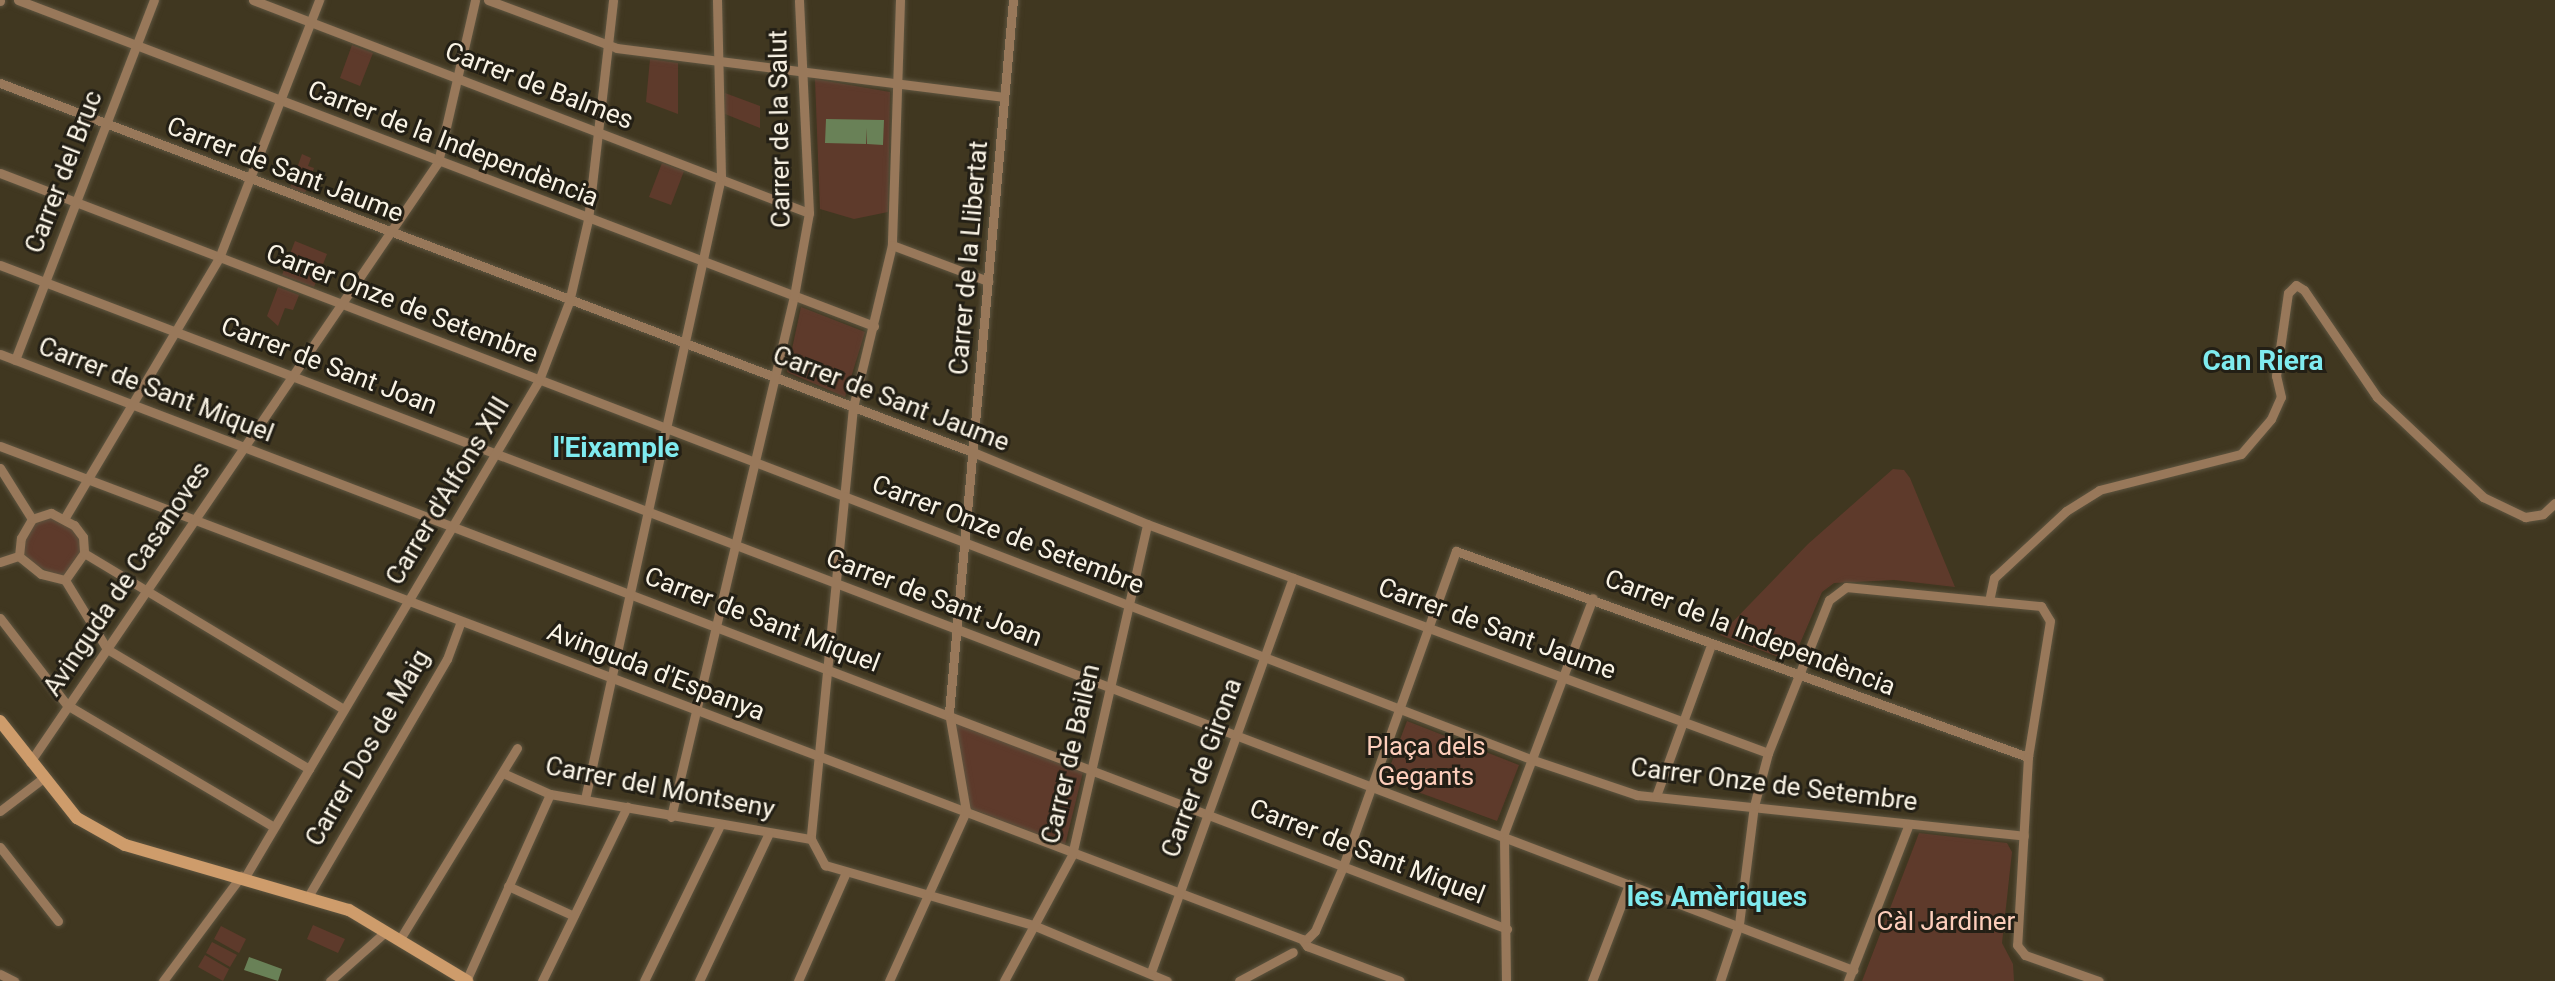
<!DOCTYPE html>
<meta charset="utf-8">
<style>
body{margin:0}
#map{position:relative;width:2555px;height:981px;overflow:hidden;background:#403720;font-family:Roboto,sans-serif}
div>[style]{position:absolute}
.green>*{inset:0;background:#5e3a2b}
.water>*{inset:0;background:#698157}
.roads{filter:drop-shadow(0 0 2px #5e5540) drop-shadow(0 0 2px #5e5540)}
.street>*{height:9px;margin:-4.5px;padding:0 4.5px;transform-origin:4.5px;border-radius:4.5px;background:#98785a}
.secondary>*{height:12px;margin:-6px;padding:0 6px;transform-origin:6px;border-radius:6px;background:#ce9c6b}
span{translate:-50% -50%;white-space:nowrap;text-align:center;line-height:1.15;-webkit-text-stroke:6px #231f15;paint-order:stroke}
.street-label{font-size:26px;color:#f9f3e5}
.park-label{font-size:26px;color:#fdcebb}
.neighbourhood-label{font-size:28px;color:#7febef;font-weight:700}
</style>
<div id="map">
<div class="green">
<i style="clip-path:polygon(352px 45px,373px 53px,360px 86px,340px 78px)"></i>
<i style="clip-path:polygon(650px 59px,678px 63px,678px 114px,646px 102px)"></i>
<i style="clip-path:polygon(815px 79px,890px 92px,888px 212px,854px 219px,820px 209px)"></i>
<i style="clip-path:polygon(725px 93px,760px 106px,760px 128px,725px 114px)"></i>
<i style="clip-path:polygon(302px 154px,311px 158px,308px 166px,314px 168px,305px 193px,290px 188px)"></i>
<i style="clip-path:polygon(662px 163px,684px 171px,671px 205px,649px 197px)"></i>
<i style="clip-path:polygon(295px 241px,327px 254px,314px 287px,282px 275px)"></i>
<i style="clip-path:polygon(278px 287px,299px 295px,293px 310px,285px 308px,278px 326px,267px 316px)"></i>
<i style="clip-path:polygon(801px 307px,865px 332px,845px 397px,787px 372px)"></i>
<i style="clip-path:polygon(1893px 469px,1904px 470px,1910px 478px,1955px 587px,1894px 580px,1834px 583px,1822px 592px,1795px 655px,1781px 658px,1720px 635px,1808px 544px)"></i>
<i style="clip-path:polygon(38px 514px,74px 525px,84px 553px,65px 580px,19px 556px,21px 538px)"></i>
<i style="clip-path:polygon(1407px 721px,1519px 765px,1497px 821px,1385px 780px)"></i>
<i style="clip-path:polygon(955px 722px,1083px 772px,1065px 845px,969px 808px)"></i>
<i style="clip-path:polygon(1919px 833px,2007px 843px,2012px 852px,2002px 943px,2013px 964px,2014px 981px,1862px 981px)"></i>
<i style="clip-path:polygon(313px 925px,345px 939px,338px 953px,307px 939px)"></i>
<i style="clip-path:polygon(221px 926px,246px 939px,239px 953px,214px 939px)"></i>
<i style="clip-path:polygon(212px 942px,237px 955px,230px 967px,206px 953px)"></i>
<i style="clip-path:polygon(205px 955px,229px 969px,223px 981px,198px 967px)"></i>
</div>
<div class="water">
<i style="clip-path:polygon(826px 119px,884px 120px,883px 145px,867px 144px,867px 128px,866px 144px,825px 143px)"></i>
<i style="clip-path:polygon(249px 957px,282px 969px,278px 981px,244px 970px)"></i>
</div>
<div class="roads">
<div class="street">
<i style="left:18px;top:0;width:916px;rotate:20.85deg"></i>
<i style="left:253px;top:0;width:595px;rotate:20.96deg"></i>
<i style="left:488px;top:0;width:138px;rotate:20.4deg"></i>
<i style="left:617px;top:48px;width:390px;rotate:7.2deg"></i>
<i style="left:900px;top:0;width:245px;rotate:91.9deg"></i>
<i style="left:892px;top:245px;width:167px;rotate:103.5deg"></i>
<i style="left:853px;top:407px;width:434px;rotate:95.6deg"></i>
<i style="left:811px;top:839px;width:30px;rotate:62deg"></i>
<i style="left:825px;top:865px;width:216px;rotate:16.1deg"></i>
<i style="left:1033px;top:925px;width:145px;rotate:22.7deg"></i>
<i style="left:0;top:1px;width:1px;rotate:-90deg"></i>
<i style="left:0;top:83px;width:1043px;rotate:20.78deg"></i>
<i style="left:975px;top:453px;width:186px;rotate:22.4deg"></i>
<i style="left:1147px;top:524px;width:662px;rotate:20.24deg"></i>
<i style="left:0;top:173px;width:1642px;rotate:20.95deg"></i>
<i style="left:1533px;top:760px;width:110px;rotate:18.6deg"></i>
<i style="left:1637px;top:795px;width:389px;rotate:6deg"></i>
<i style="left:892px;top:245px;width:103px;rotate:20.6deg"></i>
<i style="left:0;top:265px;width:1983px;rotate:20.83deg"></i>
<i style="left:0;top:354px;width:1613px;rotate:20.88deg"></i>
<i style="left:15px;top:360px;width:386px;rotate:-68.9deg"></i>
<i style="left:0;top:446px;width:1392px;rotate:20.74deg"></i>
<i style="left:1302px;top:939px;width:9px;rotate:54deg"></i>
<i style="left:0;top:468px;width:60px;rotate:57.9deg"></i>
<i style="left:51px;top:513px;width:26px;rotate:28deg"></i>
<i style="left:74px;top:525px;width:15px;rotate:53deg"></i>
<i style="left:83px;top:537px;width:16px;rotate:86deg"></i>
<i style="left:84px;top:553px;width:33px;rotate:125deg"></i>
<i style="left:65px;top:580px;width:25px;rotate:-166deg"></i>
<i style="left:41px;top:574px;width:28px;rotate:-141deg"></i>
<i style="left:19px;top:556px;width:18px;rotate:-84deg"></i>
<i style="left:21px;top:538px;width:22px;rotate:-60deg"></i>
<i style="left:32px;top:519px;width:20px;rotate:-18deg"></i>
<i style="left:64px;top:519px;width:304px;rotate:-59.3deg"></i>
<i style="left:219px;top:258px;width:277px;rotate:-68.8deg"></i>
<i style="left:84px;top:553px;width:303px;rotate:31deg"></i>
<i style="left:0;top:562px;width:20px;rotate:-18deg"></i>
<i style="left:65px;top:580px;width:81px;rotate:58.7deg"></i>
<i style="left:107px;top:649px;width:235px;rotate:30.7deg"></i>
<i style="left:1989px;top:601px;width:24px;rotate:-78deg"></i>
<i style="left:1994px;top:578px;width:98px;rotate:-42.9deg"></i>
<i style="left:2066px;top:511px;width:39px;rotate:-32deg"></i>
<i style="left:2099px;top:490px;width:146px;rotate:-14.2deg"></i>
<i style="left:2241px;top:454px;width:46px;rotate:-49.4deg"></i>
<i style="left:2271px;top:419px;width:24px;rotate:-66deg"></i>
<i style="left:2281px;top:397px;width:22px;rotate:-103deg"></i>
<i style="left:2276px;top:376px;width:84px;rotate:-81.8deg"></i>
<i style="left:2288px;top:293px;width:11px;rotate:-45deg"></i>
<i style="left:2296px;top:285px;width:9px;rotate:32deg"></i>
<i style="left:2304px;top:290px;width:130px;rotate:55.7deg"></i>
<i style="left:2377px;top:397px;width:146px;rotate:43.3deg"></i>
<i style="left:2483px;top:497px;width:47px;rotate:25.5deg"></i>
<i style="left:2525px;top:517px;width:18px;rotate:-9deg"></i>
<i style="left:2543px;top:514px;width:16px;rotate:-43deg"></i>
<i style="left:0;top:618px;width:110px;rotate:52.4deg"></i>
<i style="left:67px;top:705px;width:240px;rotate:30.5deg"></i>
<i style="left:30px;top:762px;width:726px;rotate:-55.78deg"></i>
<i style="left:438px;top:162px;width:166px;rotate:-77.1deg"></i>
<i style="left:503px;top:773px;width:51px;rotate:24.1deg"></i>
<i style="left:550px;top:794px;width:265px;rotate:9.8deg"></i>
<i style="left:1656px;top:796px;width:161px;rotate:-70deg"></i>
<i style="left:585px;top:799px;width:637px;rotate:-77.67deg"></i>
<i style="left:721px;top:177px;width:177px;rotate:-91.3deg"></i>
<i style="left:0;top:811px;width:53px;rotate:-37.3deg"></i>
<i style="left:671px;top:817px;width:535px;rotate:-76.72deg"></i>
<i style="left:794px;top:296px;width:84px;rotate:-79.8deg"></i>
<i style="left:809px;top:213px;width:213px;rotate:-92.7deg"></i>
<i style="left:0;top:847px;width:94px;rotate:51.9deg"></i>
<i style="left:245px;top:877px;width:577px;rotate:-59.39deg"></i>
<i style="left:539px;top:380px;width:84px;rotate:-69deg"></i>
<i style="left:569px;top:302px;width:84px;rotate:-77deg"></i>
<i style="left:588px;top:220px;width:221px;rotate:-83.5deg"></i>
<i style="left:508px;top:886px;width:72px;rotate:24.4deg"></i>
<i style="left:309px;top:895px;width:273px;rotate:-59.7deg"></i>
<i style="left:447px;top:659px;width:40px;rotate:-69.8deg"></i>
<i style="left:400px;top:939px;width:224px;rotate:-58.5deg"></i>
<i style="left:1305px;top:941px;width:14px;rotate:-45deg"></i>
<i style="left:1315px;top:931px;width:68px;rotate:-66.5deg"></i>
<i style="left:1342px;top:869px;width:338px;rotate:-70.3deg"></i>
<i style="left:1456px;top:551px;width:608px;rotate:19.81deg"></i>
<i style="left:1307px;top:946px;width:99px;rotate:20.6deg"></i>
<i style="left:1151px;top:972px;width:419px;rotate:-70.2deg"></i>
<i style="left:0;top:974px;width:16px;rotate:27deg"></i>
<i style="left:163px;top:981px;width:131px;rotate:-53.4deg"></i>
<i style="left:330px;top:981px;width:74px;rotate:-41.7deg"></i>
<i style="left:466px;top:981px;width:205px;rotate:-65.8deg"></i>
<i style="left:542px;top:981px;width:194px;rotate:-64deg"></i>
<i style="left:644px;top:981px;width:174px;rotate:-64deg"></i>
<i style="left:699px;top:981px;width:164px;rotate:-64.7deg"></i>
<i style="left:798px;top:981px;width:119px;rotate:-66.2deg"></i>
<i style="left:889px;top:981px;width:187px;rotate:-65.6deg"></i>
<i style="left:966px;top:811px;width:99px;rotate:-99.8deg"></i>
<i style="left:949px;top:713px;width:716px;rotate:-84.87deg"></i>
<i style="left:1004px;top:981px;width:143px;rotate:-61.6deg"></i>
<i style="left:1072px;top:855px;width:339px;rotate:-77.2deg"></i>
<i style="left:1239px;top:981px;width:61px;rotate:-28.2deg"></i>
<i style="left:1506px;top:981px;width:148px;rotate:-90.8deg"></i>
<i style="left:1504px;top:833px;width:251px;rotate:-69.3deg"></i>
<i style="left:1592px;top:981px;width:104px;rotate:-69.1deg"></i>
<i style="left:1720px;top:981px;width:60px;rotate:-71.6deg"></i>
<i style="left:1739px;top:924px;width:119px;rotate:-82.8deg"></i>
<i style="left:1754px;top:806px;width:55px;rotate:-75.2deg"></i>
<i style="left:1768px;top:753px;width:165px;rotate:-68.3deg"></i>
<i style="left:1829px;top:600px;width:21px;rotate:-37deg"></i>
<i style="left:1846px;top:587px;width:196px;rotate:5.6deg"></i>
<i style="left:2041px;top:606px;width:17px;rotate:59deg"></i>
<i style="left:2050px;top:621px;width:138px;rotate:99.2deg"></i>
<i style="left:2028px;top:757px;width:188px;rotate:93.3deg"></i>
<i style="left:2017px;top:945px;width:13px;rotate:51deg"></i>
<i style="left:2025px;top:955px;width:78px;rotate:19.4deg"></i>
<i style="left:1848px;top:981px;width:168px;rotate:-68.8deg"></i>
</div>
<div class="secondary">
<i style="left:0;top:721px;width:124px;rotate:51.6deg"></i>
<i style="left:77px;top:818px;width:55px;rotate:29.4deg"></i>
<i style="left:125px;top:845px;width:233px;rotate:16.2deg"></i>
<i style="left:349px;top:910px;width:138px;rotate:31deg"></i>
</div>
</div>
<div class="street-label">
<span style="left:539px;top:86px;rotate:21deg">Carrer de Balmes</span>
<span style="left:780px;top:129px;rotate:-91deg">Carrer de la Salut</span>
<span style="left:453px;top:144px;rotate:21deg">Carrer de la Independència</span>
<span style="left:285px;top:170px;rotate:21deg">Carrer de Sant Jaume</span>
<span style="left:64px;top:172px;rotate:-69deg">Carrer del Bruc</span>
<span style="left:969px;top:258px;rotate:-85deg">Carrer de la Llibertat</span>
<span style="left:402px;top:304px;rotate:21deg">Carrer Onze de Setembre</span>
<span style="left:329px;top:366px;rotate:21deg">Carrer de Sant Joan</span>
<span style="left:156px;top:390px;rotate:21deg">Carrer de Sant Miquel</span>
<span style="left:891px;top:399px;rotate:21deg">Carrer de Sant Jaume</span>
<span style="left:448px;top:491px;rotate:-59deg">Carrer d'Alfons XIII</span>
<span style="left:1008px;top:535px;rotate:21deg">Carrer Onze de Setembre</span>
<span style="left:127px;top:579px;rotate:-56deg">Avinguda de Casanoves</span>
<span style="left:934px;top:598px;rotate:21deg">Carrer de Sant Joan</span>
<span style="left:762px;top:620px;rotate:21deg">Carrer de Sant Miquel</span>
<span style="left:1497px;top:629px;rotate:20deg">Carrer de Sant Jaume</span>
<span style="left:1750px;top:633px;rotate:21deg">Carrer de la Independència</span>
<span style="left:656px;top:672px;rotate:21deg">Avinguda d'Espanya</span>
<span style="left:368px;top:748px;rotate:-60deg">Carrer Dos de Maig</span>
<span style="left:1071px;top:754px;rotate:-77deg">Carrer de Bailèn</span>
<span style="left:1202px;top:768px;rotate:-70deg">Carrer de Girona</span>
<span style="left:1774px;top:785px;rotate:7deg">Carrer Onze de Setembre</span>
<span style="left:660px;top:788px;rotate:11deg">Carrer del Montseny</span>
<span style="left:1367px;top:852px;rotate:21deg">Carrer de Sant Miquel</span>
</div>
<div class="park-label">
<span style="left:1426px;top:762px">Plaça dels<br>Gegants</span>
<span style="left:1946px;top:922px">Càl Jardiner</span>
</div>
<div class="neighbourhood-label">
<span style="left:2263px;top:361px">Can Riera</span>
<span style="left:616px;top:448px">l'Eixample</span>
<span style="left:1717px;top:897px">les Amèriques</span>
</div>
</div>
